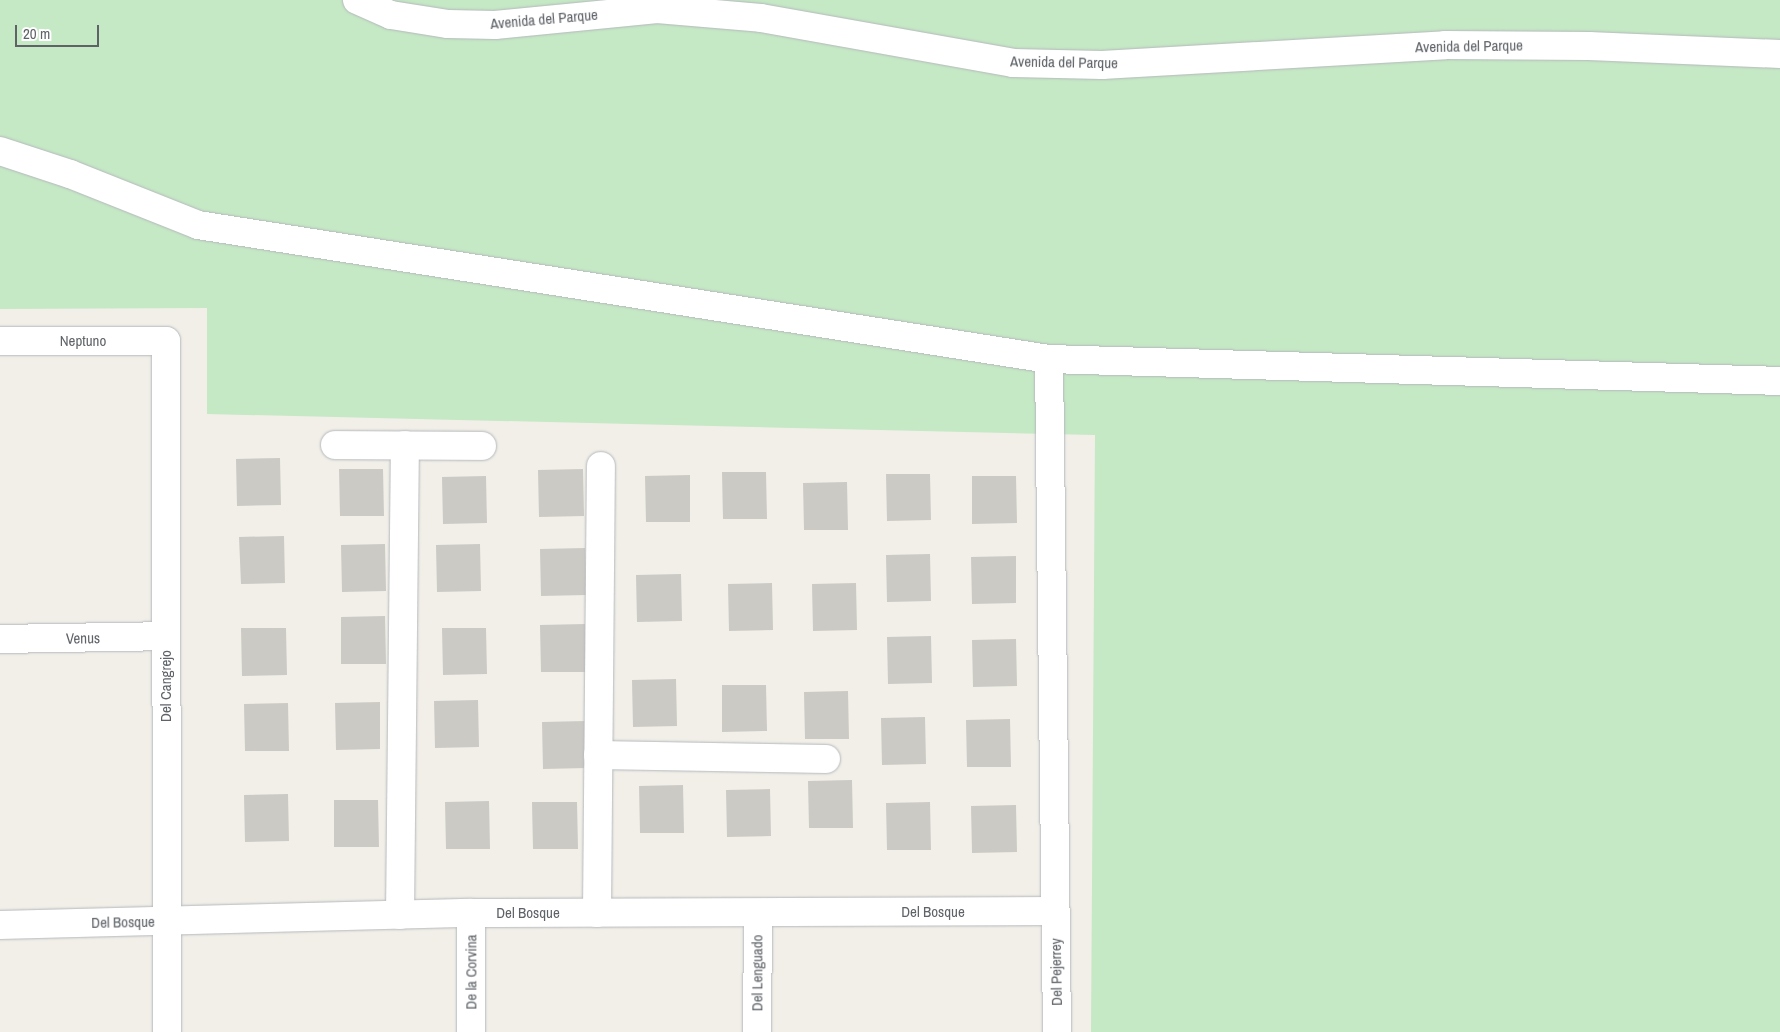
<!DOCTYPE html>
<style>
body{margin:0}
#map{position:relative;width:1780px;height:1032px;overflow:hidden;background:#f1efe8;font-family:"Archivo Narrow",sans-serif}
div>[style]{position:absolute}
.green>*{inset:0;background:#c5e8c5}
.building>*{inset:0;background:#cccac5}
.roads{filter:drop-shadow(0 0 1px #b5b8bc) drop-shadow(0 0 1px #b5b8bc)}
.street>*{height:28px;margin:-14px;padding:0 14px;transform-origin:14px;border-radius:14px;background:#fff}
.secondary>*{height:28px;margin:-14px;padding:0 14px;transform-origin:14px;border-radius:14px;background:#fff}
span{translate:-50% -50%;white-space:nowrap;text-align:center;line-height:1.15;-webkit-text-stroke:4px #fff;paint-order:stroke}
.street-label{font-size:15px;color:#5f6368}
.scale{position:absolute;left:15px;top:25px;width:84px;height:22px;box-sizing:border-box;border:2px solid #5f6368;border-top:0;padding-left:6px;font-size:15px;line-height:18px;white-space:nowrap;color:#5f6368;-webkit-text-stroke:4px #fff;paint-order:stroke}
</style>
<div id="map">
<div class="green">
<i style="clip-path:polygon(0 0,1780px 0,1780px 1032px,1091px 1032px,1095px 435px,207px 414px,207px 308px,0 309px)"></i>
</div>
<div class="building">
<i style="clip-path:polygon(280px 458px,281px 505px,237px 506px,236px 459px)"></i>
<i style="clip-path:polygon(339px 469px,383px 469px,384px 516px,340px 516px)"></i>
<i style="clip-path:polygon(583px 469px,584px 516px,539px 517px,538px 470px)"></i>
<i style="clip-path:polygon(722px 472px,766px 472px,767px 519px,723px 519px)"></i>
<i style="clip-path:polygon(886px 474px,930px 474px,931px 520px,887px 521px)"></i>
<i style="clip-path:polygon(690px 475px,690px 522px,646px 522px,645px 476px)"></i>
<i style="clip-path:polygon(486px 476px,487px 523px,443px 524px,442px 477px)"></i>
<i style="clip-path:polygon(972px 476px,1016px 476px,1017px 523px,972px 524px)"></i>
<i style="clip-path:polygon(847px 482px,848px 530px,804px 530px,803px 483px)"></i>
<i style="clip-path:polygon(284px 536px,285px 583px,241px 584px,239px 537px)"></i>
<i style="clip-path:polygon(385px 544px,386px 591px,342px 592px,341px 545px)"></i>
<i style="clip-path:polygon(480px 544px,481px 591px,437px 592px,436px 545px)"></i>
<i style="clip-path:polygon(585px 548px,586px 595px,541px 596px,540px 549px)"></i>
<i style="clip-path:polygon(930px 554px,931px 601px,887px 602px,886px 555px)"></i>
<i style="clip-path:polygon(1016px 556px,1016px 603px,972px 604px,971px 557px)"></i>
<i style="clip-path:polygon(681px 574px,682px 621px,637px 622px,636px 575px)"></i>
<i style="clip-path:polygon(772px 583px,773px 630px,729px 631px,728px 584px)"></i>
<i style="clip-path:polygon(856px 583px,857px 630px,813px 631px,812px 584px)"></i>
<i style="clip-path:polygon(385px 616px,386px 664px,341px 664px,341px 617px)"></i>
<i style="clip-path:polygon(585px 624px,586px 672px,541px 672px,540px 625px)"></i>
<i style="clip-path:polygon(241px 628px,286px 628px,287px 675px,242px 676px)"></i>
<i style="clip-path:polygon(442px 628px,486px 628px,487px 674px,443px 675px)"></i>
<i style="clip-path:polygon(931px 636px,932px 683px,888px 684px,887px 637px)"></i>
<i style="clip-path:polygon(1016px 639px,1017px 686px,973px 687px,972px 640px)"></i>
<i style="clip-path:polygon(676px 679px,677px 726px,633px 727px,632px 680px)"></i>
<i style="clip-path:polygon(722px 685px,766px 685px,767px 731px,722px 732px)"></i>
<i style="clip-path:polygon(848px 691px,849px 739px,805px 739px,804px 692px)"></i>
<i style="clip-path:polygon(478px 700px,479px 747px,435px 748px,434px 701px)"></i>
<i style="clip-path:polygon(380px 702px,380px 749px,336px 750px,335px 703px)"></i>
<i style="clip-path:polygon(288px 703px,289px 751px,245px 751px,244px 704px)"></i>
<i style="clip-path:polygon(925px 717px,926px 764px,882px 765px,881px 718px)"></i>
<i style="clip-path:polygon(1010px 719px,1011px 767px,967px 767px,966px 720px)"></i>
<i style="clip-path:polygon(586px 721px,587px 768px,543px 769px,542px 722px)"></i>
<i style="clip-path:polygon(852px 780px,853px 828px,809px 828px,808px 781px)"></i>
<i style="clip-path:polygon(683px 785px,684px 833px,640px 833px,639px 786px)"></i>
<i style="clip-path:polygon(770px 789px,771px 836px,727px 837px,726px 790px)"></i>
<i style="clip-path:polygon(288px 794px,289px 841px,245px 842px,244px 795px)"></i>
<i style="clip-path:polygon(334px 800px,378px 800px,379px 847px,334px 847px)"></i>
<i style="clip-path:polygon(489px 801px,490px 849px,446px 849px,445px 802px)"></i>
<i style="clip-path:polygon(532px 802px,577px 802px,578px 849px,533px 849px)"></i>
<i style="clip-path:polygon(930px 802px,931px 850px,887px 850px,886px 803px)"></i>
<i style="clip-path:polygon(1016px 805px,1017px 852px,972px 853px,971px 806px)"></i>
</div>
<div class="roads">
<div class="street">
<i style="left:0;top:151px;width:74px;rotate:18.2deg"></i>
<i style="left:70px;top:174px;width:138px;rotate:21.7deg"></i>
<i style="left:198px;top:225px;width:861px;rotate:8.95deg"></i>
<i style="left:1049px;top:359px;width:731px;rotate:1.72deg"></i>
<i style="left:0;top:341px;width:166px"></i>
<i style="left:166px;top:341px;width:691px;rotate:89.92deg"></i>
<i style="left:1049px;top:359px;width:673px;rotate:89.32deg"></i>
<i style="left:335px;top:445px;width:147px;rotate:0.4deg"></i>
<i style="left:0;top:639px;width:166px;rotate:-1deg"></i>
<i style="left:598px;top:755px;width:228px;rotate:1deg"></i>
<i style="left:471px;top:913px;width:119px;rotate:90deg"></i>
<i style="left:597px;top:913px;width:447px;rotate:-89.5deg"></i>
<i style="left:400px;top:915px;width:470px;rotate:-89.4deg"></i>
<i style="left:0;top:925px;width:471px;rotate:-1.5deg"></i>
<i style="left:471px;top:913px;width:584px;rotate:-0.2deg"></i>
<i style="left:757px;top:1032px;width:119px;rotate:-89.5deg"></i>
</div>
<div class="secondary">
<i style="left:357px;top:0;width:37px;rotate:24deg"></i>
<i style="left:391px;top:15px;width:58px;rotate:9deg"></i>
<i style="left:448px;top:24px;width:47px;rotate:1.2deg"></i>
<i style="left:495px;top:25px;width:163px;rotate:-5.6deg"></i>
<i style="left:657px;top:9px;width:104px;rotate:4.9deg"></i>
<i style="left:761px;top:18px;width:256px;rotate:10.1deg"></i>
<i style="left:1013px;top:63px;width:89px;rotate:1.3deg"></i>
<i style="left:1102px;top:65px;width:344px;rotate:-3.3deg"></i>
<i style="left:1445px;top:45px;width:144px;rotate:0.4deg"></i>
<i style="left:1589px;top:46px;width:191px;rotate:2.4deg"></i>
</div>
</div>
<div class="street-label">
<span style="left:544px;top:19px;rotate:-5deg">Avenida del Parque</span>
<span style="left:1469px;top:46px;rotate:-1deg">Avenida del Parque</span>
<span style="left:1064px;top:62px;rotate:1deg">Avenida del Parque</span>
<span style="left:83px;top:341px">Neptuno</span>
<span style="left:83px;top:638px;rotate:-1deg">Venus</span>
<span style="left:166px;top:686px;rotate:-90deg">Del Cangrejo</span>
<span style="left:933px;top:912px">Del Bosque</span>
<span style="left:528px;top:913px">Del Bosque</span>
<span style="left:123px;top:922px;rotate:-1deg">Del Bosque</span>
<span style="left:471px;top:972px;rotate:-90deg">De la Corvina</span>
<span style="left:1056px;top:972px;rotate:-91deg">Del Pejerrey</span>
<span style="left:757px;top:973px;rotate:-90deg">Del Lenguado</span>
</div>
<div class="scale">20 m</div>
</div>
